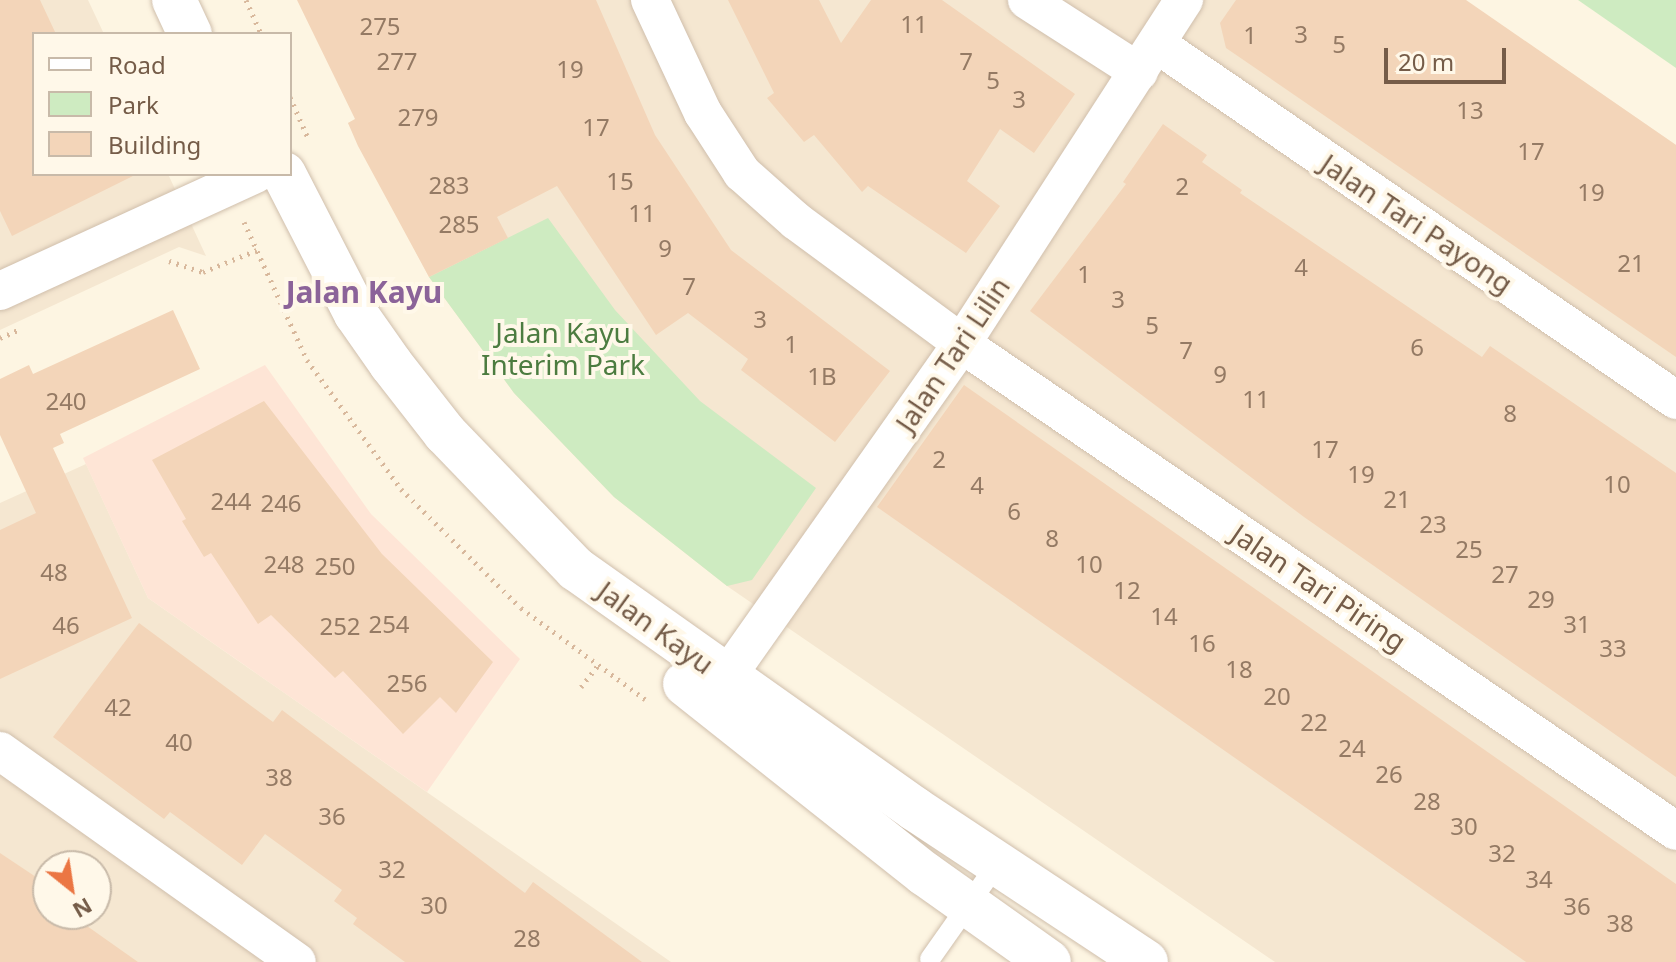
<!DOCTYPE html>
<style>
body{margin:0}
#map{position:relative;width:1676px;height:962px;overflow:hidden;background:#fdf5e2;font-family:"Noto Sans",sans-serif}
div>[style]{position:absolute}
.residential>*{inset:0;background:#f5e7d1}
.commercial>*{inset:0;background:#fee5d6}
.green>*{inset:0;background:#ceebc1}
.building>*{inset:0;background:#f3d5b9}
.path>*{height:5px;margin-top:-2.5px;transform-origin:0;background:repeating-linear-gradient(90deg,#d8b89c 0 2px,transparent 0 8px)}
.roads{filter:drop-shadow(0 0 2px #d0bfac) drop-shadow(0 0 2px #d0bfac)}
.service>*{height:20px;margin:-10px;padding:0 10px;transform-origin:10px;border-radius:10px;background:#fff}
.minor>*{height:38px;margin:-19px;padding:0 19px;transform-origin:19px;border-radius:19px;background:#fff}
.secondary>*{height:44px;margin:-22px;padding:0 22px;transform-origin:22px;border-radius:22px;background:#fff}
span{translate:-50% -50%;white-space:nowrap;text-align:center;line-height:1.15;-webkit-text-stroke:8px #fff8e9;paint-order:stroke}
.number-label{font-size:24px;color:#947a64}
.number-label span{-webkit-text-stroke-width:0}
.street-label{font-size:28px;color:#755c48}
.park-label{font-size:28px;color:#4c7c40}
.neighbourhood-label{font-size:30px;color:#8b6399;font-weight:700}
.legend{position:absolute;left:32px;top:32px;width:260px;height:144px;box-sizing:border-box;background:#fff8e9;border:2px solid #c8baa9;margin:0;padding:10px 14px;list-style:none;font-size:24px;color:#755c48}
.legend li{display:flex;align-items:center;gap:16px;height:40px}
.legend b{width:40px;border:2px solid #c8baa9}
.north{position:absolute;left:32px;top:850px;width:80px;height:80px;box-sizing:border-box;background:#fff8e9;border:2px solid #c8baa9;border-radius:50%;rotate:150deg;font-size:22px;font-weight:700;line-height:32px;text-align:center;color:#755c48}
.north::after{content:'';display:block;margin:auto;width:28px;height:36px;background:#eb7643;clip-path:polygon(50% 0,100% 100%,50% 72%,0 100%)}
.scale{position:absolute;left:1384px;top:48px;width:122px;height:36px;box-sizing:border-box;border:4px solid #755c48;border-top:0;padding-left:10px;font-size:24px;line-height:28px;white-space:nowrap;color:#755c48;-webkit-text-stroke:6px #fff8e9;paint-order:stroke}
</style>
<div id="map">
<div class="residential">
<i style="clip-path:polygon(0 0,88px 0,104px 34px,34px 34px,34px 174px,168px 174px,206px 256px,179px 247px,0 330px)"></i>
<i style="clip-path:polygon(465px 0,1465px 0,1676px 145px,1676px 962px,1275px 962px,727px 586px,614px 497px,514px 393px,429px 277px,348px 123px,490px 55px)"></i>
<i style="clip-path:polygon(evenodd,86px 464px,148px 598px,671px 962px,0 962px,0 503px,86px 464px,48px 866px,96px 866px,96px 914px,48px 914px,48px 866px)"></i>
</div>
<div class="commercial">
<i style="clip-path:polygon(265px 365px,371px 514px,520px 659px,427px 792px,148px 598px,83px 458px)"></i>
</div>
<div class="green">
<i style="clip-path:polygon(1578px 0,1676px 0,1676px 68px)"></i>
<i style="clip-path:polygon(548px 218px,615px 310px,700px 401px,816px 488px,752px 580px,727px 586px,614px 497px,514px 393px,429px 277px)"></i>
</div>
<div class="building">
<i style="clip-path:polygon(0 0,40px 0,56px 34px,34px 34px,34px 174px,137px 174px,12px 236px,0 211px)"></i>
<i style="clip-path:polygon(297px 0,596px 0,655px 135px,731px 250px,890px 371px,835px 442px,741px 370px,748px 359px,688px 313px,656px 335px,557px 186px,497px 217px,508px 238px,429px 277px,358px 146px,348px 123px,355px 119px)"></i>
<i style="clip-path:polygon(728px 0,819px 0,841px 43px,871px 0,942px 0,1075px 94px,1034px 153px,1000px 129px,967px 181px,1000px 206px,966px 253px,868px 186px,862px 192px,814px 135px,804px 142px,767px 98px,774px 93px)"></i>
<i style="clip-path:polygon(1236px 0,1466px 0,1676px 145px,1676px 357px,1226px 48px,1220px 23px)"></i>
<i style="clip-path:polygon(1163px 124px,1207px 155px,1202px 162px,1242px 190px,1240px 193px,1482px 357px,1490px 346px,1676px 473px,1676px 777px,1304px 517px,1030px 311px,1126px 184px,1123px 182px)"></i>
<i style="clip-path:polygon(173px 310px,200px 369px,60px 434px,64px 443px,53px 448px,132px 618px,0 679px,0 530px,36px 513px,0 435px,0 379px,29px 365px,33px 374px)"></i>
<i style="clip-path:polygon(964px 385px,1676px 884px,1676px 962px,1526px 962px,877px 507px)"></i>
<i style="clip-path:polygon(264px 401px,382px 554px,493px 662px,456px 713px,440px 697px,403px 734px,343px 671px,335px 678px,271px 615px,258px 624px,211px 553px,204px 557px,182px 521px,186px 519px,152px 460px)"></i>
<i style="clip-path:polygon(139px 623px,273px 722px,282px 710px,525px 893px,533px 882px,642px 962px,405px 962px,353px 924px,357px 918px,334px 901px,342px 890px,265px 834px,242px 865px,170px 812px,164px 819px,53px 737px)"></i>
<i style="clip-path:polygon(0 853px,48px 885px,48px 914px,70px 914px,138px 962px,0 962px)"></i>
</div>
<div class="path">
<i style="left:246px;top:0;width:37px;rotate:66deg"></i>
<i style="left:290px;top:97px;width:47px;rotate:66.2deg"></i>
<i style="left:244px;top:222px;width:152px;rotate:65.5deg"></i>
<i style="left:307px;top:360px;width:160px;rotate:53.9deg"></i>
<i style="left:401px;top:489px;width:169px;rotate:44.8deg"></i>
<i style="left:521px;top:608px;width:154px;rotate:36.3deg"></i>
<i style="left:169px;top:261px;width:36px;rotate:18deg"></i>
<i style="left:203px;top:272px;width:58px;rotate:-22.2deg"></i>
<i style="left:0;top:338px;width:20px;rotate:-24deg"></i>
<i style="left:581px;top:687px;width:29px;rotate:-52deg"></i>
</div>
<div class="roads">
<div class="service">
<i style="left:930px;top:959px;width:116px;rotate:-54.8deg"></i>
</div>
<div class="minor">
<i style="left:650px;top:0;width:125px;rotate:64.9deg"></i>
<i style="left:703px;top:113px;width:72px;rotate:57deg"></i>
<i style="left:742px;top:173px;width:72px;rotate:41.6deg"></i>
<i style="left:796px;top:221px;width:222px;rotate:36.4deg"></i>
<i style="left:975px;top:353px;width:848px;rotate:34.29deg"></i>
<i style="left:1027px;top:0;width:133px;rotate:32.7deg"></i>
<i style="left:1158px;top:45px;width:628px;rotate:34.42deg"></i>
<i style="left:0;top:291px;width:281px;rotate:-24.6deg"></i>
<i style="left:711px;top:699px;width:436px;rotate:-54.8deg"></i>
<i style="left:962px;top:343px;width:409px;rotate:-57.1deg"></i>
<i style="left:0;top:751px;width:364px;rotate:35.4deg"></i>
</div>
<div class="secondary">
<i style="left:174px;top:0;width:38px;rotate:65deg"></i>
<i style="left:284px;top:174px;width:157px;rotate:62.8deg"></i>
<i style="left:356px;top:314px;width:61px;rotate:55deg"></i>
<i style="left:391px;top:364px;width:88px;rotate:52deg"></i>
<i style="left:445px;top:433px;width:189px;rotate:46.1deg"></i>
<i style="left:576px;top:569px;width:415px;rotate:35.3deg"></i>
<i style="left:915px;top:809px;width:277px;rotate:33.5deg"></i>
<i style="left:685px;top:684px;width:306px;rotate:38.4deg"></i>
<i style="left:925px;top:874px;width:152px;rotate:35.4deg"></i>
</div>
</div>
<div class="number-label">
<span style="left:914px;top:24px">11</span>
<span style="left:380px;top:26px">275</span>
<span style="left:1301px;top:34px">3</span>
<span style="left:1250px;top:35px">1</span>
<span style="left:1339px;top:44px">5</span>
<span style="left:397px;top:61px">277</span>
<span style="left:966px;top:61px">7</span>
<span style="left:570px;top:69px">19</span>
<span style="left:993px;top:80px">5</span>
<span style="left:1019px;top:99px">3</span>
<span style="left:1470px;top:110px">13</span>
<span style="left:418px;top:117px">279</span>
<span style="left:596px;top:127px">17</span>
<span style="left:1531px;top:151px">17</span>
<span style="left:620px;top:181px">15</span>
<span style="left:449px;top:185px">283</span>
<span style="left:1182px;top:186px">2</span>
<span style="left:1591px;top:192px">19</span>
<span style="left:642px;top:213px">11</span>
<span style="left:459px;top:224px">285</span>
<span style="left:665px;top:248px">9</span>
<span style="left:1631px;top:263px">21</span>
<span style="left:1301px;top:267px">4</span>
<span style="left:1084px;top:274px">1</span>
<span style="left:689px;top:286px">7</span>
<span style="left:1118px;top:299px">3</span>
<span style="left:760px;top:319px">3</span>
<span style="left:1152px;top:325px">5</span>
<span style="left:791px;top:344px">1</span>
<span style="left:1417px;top:347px">6</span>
<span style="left:1186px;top:350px">7</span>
<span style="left:1220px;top:374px">9</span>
<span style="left:822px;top:376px">1B</span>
<span style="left:1256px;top:399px">11</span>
<span style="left:66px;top:401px">240</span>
<span style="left:1510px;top:413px">8</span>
<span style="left:1325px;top:449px">17</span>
<span style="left:939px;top:459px">2</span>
<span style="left:1361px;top:474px">19</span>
<span style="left:1617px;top:484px">10</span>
<span style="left:977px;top:485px">4</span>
<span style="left:1397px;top:499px">21</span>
<span style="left:231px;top:501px">244</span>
<span style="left:281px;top:503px">246</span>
<span style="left:1014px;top:511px">6</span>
<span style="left:1433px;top:524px">23</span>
<span style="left:1052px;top:538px">8</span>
<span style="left:1469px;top:549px">25</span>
<span style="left:284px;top:564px">248</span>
<span style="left:1089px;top:564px">10</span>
<span style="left:335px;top:566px">250</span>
<span style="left:54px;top:572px">48</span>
<span style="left:1505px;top:574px">27</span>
<span style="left:1127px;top:590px">12</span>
<span style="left:1541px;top:599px">29</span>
<span style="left:1164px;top:616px">14</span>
<span style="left:389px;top:624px">254</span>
<span style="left:1577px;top:624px">31</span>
<span style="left:66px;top:625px">46</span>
<span style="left:340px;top:626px">252</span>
<span style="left:1202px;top:643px">16</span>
<span style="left:1613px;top:648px">33</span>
<span style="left:1239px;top:669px">18</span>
<span style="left:407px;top:683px">256</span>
<span style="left:1277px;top:696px">20</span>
<span style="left:118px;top:707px">42</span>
<span style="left:1314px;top:722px">22</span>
<span style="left:179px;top:742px">40</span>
<span style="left:1352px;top:748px">24</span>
<span style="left:1389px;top:774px">26</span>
<span style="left:279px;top:777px">38</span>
<span style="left:1427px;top:801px">28</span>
<span style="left:332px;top:816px">36</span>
<span style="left:1464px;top:826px">30</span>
<span style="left:1502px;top:853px">32</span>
<span style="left:392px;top:869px">32</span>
<span style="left:1539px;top:879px">34</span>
<span style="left:434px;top:905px">30</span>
<span style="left:1577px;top:906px">36</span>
<span style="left:1620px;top:923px">38</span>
<span style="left:527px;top:938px">28</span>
</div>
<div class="street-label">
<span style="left:1417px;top:223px;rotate:34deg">Jalan Tari Payong</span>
<span style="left:952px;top:354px;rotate:-56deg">Jalan Tari Lilin</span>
<span style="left:1319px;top:587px;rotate:34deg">Jalan Tari Piring</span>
<span style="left:656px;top:627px;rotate:36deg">Jalan Kayu</span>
</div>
<div class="park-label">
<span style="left:563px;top:348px">Jalan Kayu<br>Interim Park</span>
</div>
<div class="neighbourhood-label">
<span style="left:364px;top:292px">Jalan Kayu</span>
</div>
<ul class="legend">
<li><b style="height:10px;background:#fff"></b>Road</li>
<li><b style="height:22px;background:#ceebc1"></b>Park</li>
<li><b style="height:22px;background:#f3d5b9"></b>Building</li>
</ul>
<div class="north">N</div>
<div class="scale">20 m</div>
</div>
